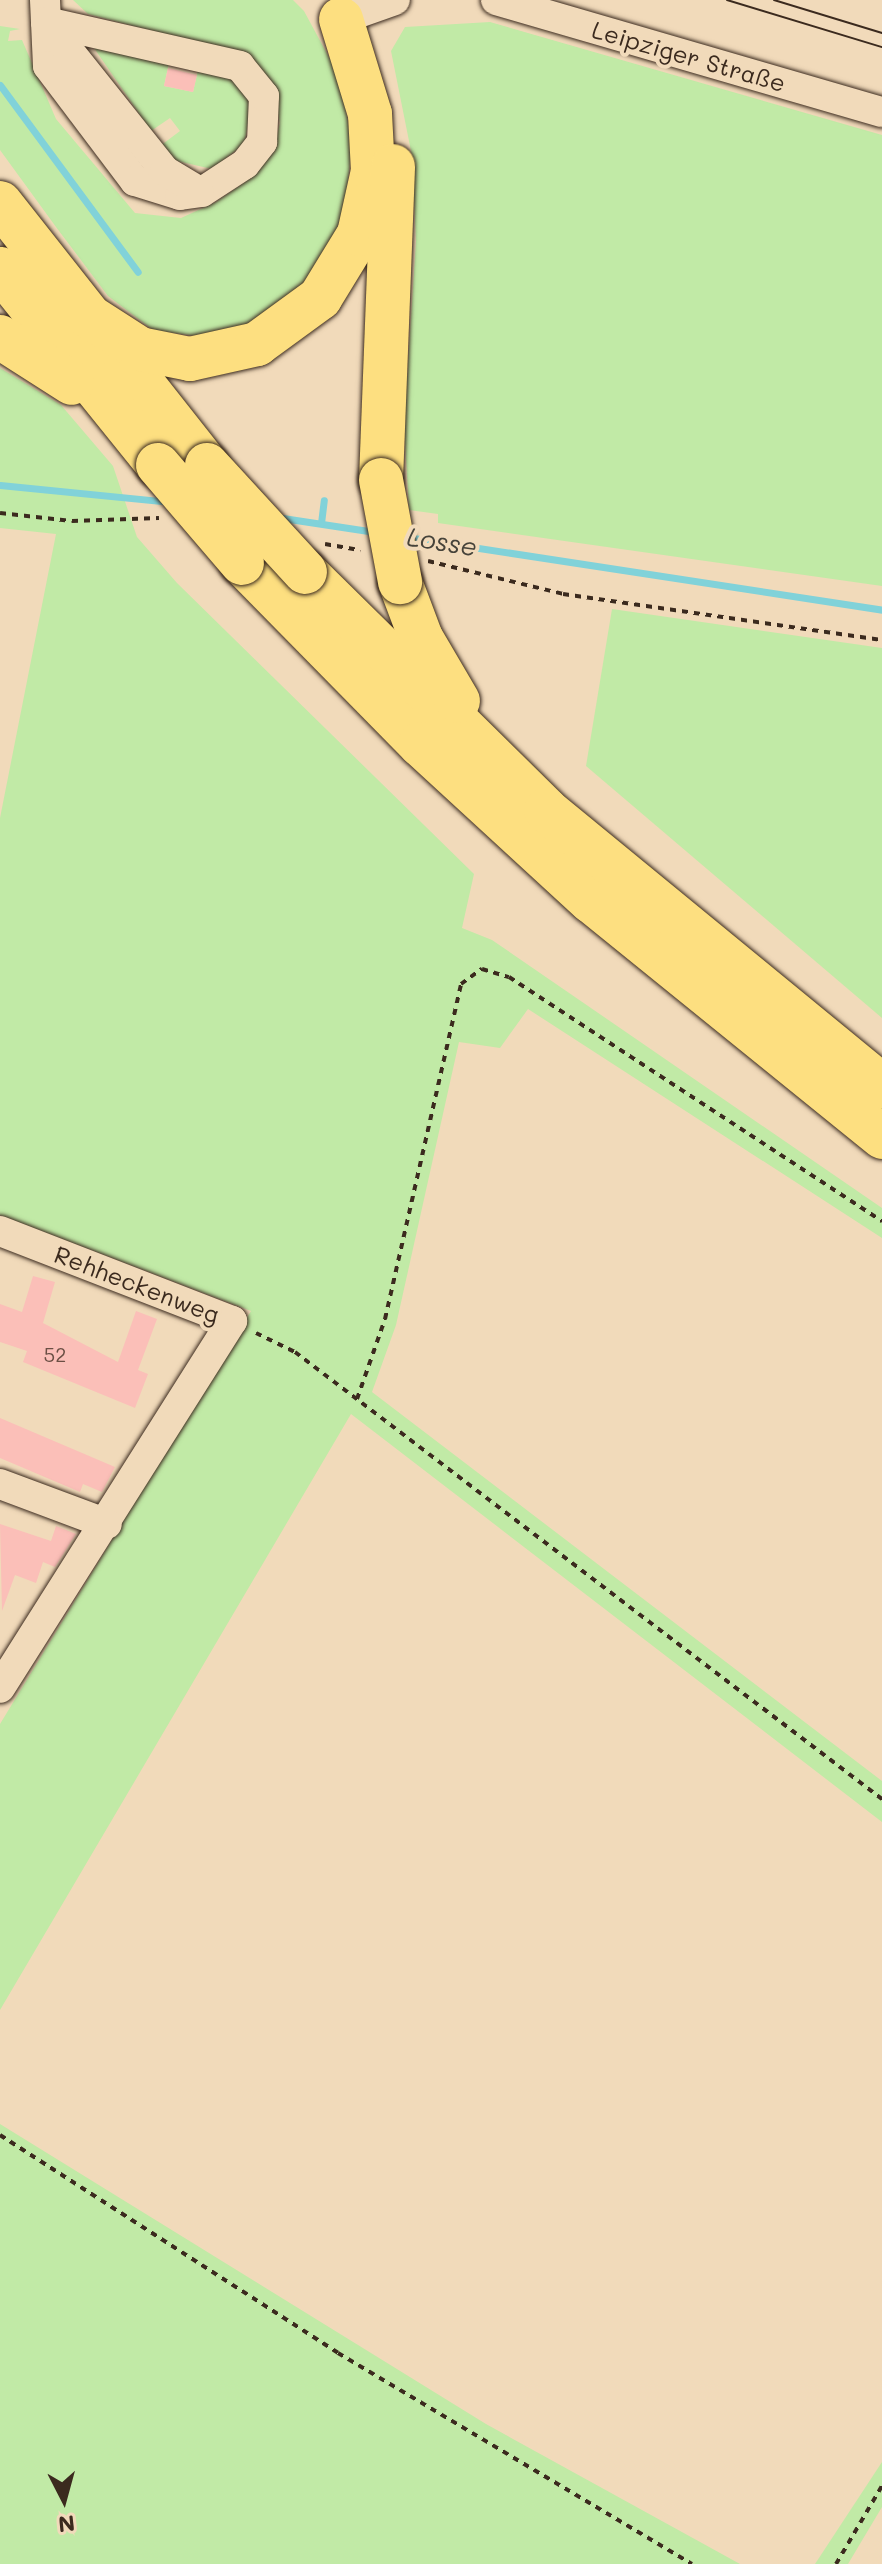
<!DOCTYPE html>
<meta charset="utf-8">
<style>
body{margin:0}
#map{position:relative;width:882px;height:2564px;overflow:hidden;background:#f1daba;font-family:Mali,sans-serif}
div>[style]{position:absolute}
.green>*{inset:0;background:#c1eaa6}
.stream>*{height:7px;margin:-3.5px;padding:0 3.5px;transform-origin:3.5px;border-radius:3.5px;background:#81d2d9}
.building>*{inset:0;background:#fbbfb8}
.path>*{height:4px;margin-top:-2px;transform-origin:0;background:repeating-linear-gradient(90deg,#3b2a1e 0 6px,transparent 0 12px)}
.roads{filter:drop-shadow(0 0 2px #3b2a1e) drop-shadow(0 0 2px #3b2a1e)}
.minor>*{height:30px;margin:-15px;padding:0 15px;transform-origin:15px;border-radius:15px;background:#f1daba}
.highway>*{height:44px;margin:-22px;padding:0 22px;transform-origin:22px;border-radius:22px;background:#fddf80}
.tram>*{height:2px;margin:-1px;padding:0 1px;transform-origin:1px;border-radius:1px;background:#3b2a1e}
.bridges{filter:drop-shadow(0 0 2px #3b2a1e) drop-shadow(0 0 2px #3b2a1e)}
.highway-bridge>*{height:44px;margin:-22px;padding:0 22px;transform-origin:22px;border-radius:22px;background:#fddf80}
span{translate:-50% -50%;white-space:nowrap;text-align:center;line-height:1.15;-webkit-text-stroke:8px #f1daba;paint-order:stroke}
.number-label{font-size:20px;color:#6b4f44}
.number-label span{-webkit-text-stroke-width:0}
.street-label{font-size:24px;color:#3b2a1e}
.water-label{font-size:26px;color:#46433a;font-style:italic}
.north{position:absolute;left:24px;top:2460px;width:80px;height:80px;-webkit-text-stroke:6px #f1daba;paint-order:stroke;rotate:174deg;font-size:22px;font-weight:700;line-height:32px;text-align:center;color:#3b2a1e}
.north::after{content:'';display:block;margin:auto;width:28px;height:36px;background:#3b2a1e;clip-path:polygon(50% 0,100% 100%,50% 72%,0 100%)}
</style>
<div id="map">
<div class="green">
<i style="clip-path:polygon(73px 0,293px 0,304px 11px,338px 74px,352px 141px,345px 212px,329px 250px,292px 298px,244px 326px,197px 336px,153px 330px,108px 296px,56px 227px,0 150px,0 26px,20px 29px,10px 31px,8px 41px,22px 40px,56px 119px,135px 213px,181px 218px,216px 202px,245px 182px,274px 145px,280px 123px,272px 85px,248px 56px,88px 14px)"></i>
<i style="clip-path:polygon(490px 22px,882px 135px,882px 586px,438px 523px,438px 514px,409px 510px,404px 425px,416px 241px,412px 156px,391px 51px,405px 27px)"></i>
<i style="clip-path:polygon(92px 45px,170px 58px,164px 86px,193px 92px,199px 65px,238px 81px,252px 104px,244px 144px,212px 169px,177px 161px,160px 146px,180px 131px,170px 118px,151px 131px)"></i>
<i style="clip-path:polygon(0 368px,61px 405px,113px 466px,137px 537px,177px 583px,474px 874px,462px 928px,492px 940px,882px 1208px,882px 1238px,528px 1009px,500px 1048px,459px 1042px,396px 1325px,372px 1392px,882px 1781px,882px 1822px,351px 1414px,0 2010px,0 1724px,251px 1311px,0 1215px,0 818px,56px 534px,0 528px)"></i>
<i style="clip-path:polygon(612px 609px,882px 648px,882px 1018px,586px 766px)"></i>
<i style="clip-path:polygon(0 2124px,486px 2424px,740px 2564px,0 2564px)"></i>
<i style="clip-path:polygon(882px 2462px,882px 2507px,848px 2564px,815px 2564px)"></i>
</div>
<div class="stream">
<i style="left:0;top:85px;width:232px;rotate:53.6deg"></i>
<i style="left:0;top:485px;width:170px;rotate:5.7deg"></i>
<i style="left:276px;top:517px;width:100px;rotate:8.6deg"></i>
<i style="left:321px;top:523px;width:23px;rotate:-83deg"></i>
<i style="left:407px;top:537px;width:481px;rotate:8.7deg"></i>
</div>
<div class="building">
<i style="clip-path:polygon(168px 68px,197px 75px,193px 92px,164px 86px)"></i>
<i style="clip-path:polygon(33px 1276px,55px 1282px,43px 1323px,118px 1362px,136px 1311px,157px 1319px,138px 1370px,148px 1374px,135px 1408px,23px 1362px,27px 1351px,0 1342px,0 1304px,22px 1312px)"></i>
<i style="clip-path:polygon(0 1418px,115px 1467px,102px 1492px,83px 1484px,80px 1492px,0 1458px)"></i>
<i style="clip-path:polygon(0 1524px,51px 1541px,56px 1526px,76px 1534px,55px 1567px,43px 1562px,36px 1583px,15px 1575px,2px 1611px)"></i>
</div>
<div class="path">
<i style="left:0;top:513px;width:72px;rotate:6.3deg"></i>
<i style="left:72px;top:521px;width:87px;rotate:-2deg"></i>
<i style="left:325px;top:544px;width:36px;rotate:10deg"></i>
<i style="left:428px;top:561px;width:139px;rotate:13.7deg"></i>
<i style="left:563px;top:594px;width:322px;rotate:8.2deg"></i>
<i style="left:256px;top:1333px;width:43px;rotate:26deg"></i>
<i style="left:295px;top:1352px;width:738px;rotate:37.29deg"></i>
<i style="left:357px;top:1399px;width:85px;rotate:-70.7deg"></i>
<i style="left:385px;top:1319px;width:344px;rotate:-77.2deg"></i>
<i style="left:461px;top:984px;width:26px;rotate:-36deg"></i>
<i style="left:482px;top:969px;width:28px;rotate:17deg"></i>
<i style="left:509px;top:977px;width:446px;rotate:33.2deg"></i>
<i style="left:0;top:2135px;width:402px;rotate:32.8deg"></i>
<i style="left:338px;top:2353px;width:412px;rotate:30.8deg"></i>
<i style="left:836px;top:2564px;width:91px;rotate:-59.5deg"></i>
</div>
<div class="roads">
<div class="minor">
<i style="left:45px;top:0;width:66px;rotate:87.4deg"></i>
<i style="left:48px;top:66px;width:144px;rotate:52.9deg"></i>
<i style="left:135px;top:181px;width:47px;rotate:17.3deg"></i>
<i style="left:180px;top:195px;width:22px;rotate:-8deg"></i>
<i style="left:202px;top:192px;width:51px;rotate:-33.1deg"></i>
<i style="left:245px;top:164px;width:28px;rotate:-52deg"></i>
<i style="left:262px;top:142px;width:46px;rotate:-87.5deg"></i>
<i style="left:264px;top:96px;width:38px;rotate:-129deg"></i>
<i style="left:240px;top:66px;width:199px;rotate:-167.2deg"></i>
<i style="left:496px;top:0;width:402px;rotate:16.2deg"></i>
<i style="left:341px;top:19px;width:57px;rotate:-19.4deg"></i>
<i style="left:46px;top:22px;width:191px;rotate:51.4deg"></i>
<i style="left:165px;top:171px;width:39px;rotate:31deg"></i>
<i style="left:0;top:1231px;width:249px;rotate:21.2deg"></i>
<i style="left:232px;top:1321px;width:434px;rotate:122.3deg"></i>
<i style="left:0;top:1484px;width:114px;rotate:20.5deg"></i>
</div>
<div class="highway">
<i style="left:0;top:203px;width:334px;rotate:51.7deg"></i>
<i style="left:0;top:269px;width:252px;rotate:51.1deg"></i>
<i style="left:84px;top:313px;width:67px;rotate:32.7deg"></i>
<i style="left:140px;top:349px;width:51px;rotate:11.3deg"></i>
<i style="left:190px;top:359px;width:69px;rotate:-12.6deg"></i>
<i style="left:257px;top:344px;width:78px;rotate:-36.1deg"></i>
<i style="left:320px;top:298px;width:75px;rotate:-58.6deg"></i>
<i style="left:359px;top:234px;width:65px;rotate:-77.5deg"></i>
<i style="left:373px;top:171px;width:57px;rotate:-93deg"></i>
<i style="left:370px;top:114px;width:99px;rotate:-107deg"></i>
<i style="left:0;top:337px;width:85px;rotate:32.6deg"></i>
<i style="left:381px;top:480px;width:314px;rotate:-87.8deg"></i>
<i style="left:242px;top:563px;width:254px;rotate:45.5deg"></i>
<i style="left:420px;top:744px;width:232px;rotate:42.6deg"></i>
<i style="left:591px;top:901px;width:375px;rotate:39deg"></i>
<i style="left:305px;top:572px;width:339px;rotate:44.6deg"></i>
<i style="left:546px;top:810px;width:435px;rotate:39.4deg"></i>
<i style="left:400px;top:582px;width:60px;rotate:69.4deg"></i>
<i style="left:421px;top:638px;width:73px;rotate:59.6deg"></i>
</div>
</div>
<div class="tram">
<i style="left:727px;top:0;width:162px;rotate:16.9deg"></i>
<i style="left:774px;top:0;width:113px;rotate:17deg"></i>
</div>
<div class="bridges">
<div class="highway-bridge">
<i style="left:158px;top:465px;width:129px;rotate:49.4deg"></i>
<i style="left:207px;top:465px;width:145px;rotate:47.5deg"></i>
<i style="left:381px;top:480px;width:104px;rotate:79.4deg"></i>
</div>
</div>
<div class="number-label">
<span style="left:55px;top:1354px">52</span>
</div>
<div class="street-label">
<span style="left:689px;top:56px;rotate:16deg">Leipziger Straße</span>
<span style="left:137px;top:1284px;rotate:21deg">Rehheckenweg</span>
</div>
<div class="water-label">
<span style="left:442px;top:542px;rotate:9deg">Losse</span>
</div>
<div class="north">N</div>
</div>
